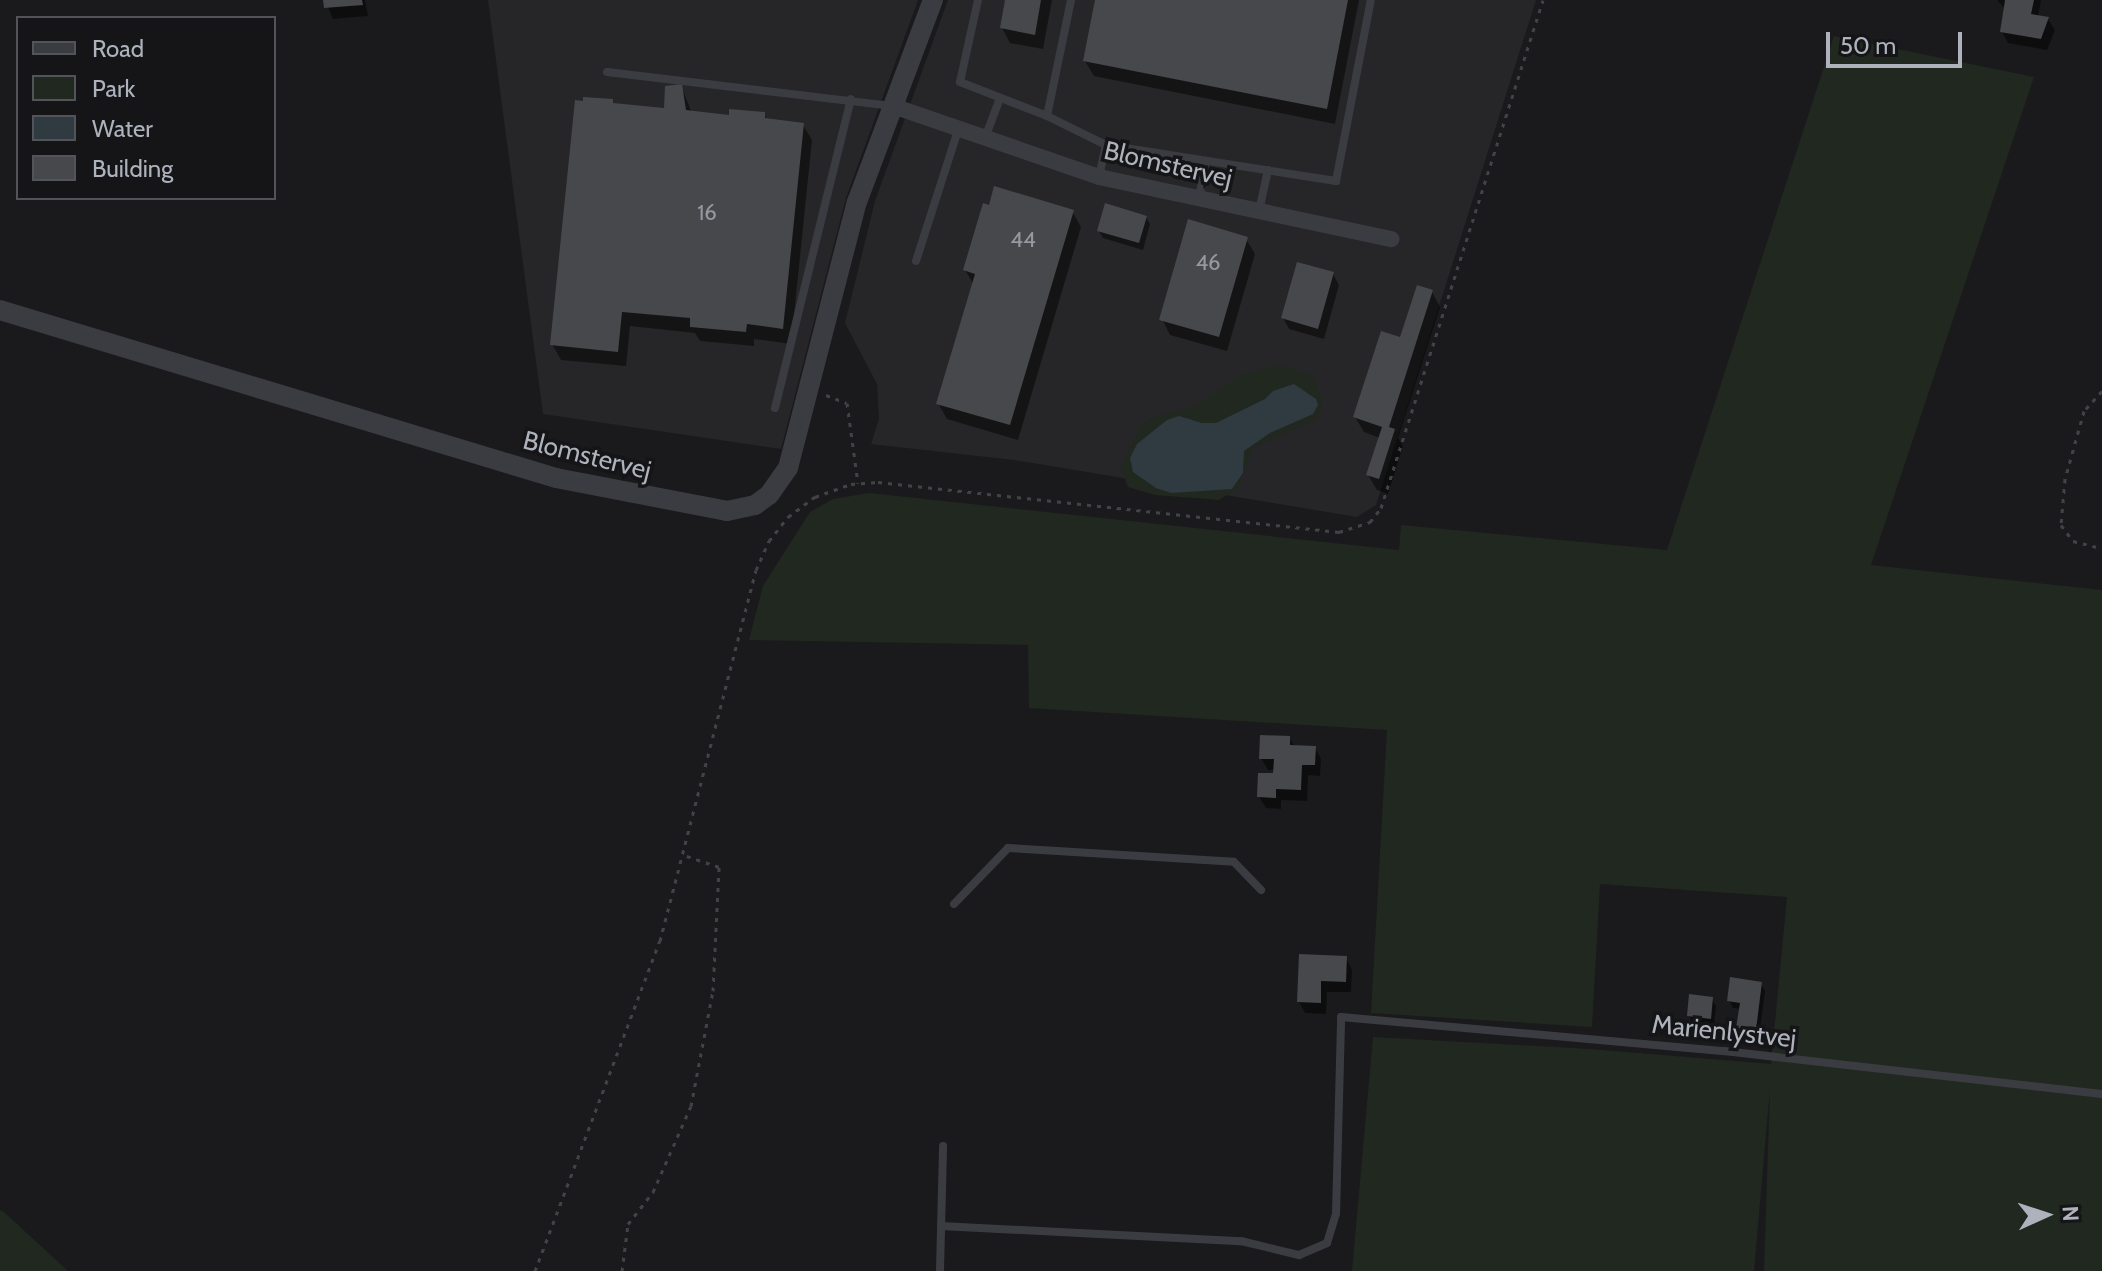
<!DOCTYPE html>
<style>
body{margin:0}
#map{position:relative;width:2102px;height:1271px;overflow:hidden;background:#1a1a1c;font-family:Cabin,sans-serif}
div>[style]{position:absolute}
.built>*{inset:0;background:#262629}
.green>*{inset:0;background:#202820}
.water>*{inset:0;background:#303a41}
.shadow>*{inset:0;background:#0007}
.building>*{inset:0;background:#47484c}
.path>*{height:3px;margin-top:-1.5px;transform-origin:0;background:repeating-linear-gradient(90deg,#414348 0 4px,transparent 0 10px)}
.service>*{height:8px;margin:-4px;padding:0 4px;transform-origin:4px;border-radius:4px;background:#3b3c41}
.minor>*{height:16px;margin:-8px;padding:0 8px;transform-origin:8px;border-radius:8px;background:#3b3c41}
.tertiary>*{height:20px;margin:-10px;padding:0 10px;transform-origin:10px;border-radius:10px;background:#3b3c41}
span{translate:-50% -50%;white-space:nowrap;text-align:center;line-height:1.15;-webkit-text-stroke:7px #151517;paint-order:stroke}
.number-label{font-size:22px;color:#9498a0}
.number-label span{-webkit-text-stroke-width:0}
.street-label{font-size:26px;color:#adb2bc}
.legend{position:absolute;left:16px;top:16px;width:260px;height:184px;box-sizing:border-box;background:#151517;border:2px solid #525459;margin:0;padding:10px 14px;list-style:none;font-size:24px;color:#adb2bc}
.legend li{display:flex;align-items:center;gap:16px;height:40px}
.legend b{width:40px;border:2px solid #525459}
.north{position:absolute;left:2006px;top:1175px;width:80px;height:80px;-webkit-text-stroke:6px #151517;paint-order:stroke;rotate:87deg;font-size:22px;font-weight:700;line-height:32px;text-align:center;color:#adb2bc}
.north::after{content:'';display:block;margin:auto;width:28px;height:36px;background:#adb2bc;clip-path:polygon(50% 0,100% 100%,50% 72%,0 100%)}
.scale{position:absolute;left:1826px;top:32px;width:136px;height:36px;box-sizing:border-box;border:4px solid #adb2bc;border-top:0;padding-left:10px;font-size:24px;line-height:28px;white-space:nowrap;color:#adb2bc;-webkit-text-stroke:6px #151517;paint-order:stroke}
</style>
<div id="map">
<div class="built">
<i style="clip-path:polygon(488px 0,918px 0,846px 198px,781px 449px,543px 414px)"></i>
<i style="clip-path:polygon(948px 0,1536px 0,1376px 505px,1357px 517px,1014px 460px,871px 444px,879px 419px,877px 384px,845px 323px,875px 201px)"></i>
</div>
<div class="green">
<i style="clip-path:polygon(1834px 36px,2034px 77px,1871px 565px,2102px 590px,2102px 1271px,1764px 1271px,1770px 1089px,1754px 1271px,1352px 1271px,1373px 1037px,1590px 1049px,1771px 1064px,1787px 897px,1600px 884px,1592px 1027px,1371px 1013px,1387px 730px,1029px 708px,1028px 645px,749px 640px,763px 586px,810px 512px,833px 499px,869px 493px,1399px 550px,1401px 525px,1667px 550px)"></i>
<i style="clip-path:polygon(1277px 364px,1313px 376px,1322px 399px,1321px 411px,1314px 420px,1253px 448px,1237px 489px,1219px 500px,1155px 495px,1128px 487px,1121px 468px,1139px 428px,1153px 417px,1194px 406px,1241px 376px)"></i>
<i style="clip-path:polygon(0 1210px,4px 1212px,68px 1271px,0 1271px)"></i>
</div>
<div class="water">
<i style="clip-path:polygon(1294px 384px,1316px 399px,1318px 405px,1313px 414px,1270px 433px,1244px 451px,1243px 473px,1232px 489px,1171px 493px,1156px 488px,1133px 472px,1130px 458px,1137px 444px,1167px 420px,1179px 416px,1202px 423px,1216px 423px,1265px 399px,1273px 391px)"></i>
</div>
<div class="shadow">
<i style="clip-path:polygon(325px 0,365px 0,368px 16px,333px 19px)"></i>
<i style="clip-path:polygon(1007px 0,1052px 0,1043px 49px,1010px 43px,1002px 28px)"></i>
<i style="clip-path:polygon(1097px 0,1359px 0,1335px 124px,1094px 76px,1085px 61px)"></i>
<i style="clip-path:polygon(1997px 0,2041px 0,2038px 17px,2048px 19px,2055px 30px,2047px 50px,2008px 43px,2002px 32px,2006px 10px)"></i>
<i style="clip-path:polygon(681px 86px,692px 113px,731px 117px,764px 114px,768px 121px,803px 125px,812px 140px,791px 344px,754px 339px,754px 346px,700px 341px,695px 333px,630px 326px,626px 366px,561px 360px,552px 344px,613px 105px,665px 111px)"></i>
<i style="clip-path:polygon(1072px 211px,1081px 227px,1018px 440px,947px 419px,938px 403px,974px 285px,965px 270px)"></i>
<i style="clip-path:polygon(1146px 217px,1150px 224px,1143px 250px,1103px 238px,1099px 231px)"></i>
<i style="clip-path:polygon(1246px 239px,1255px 254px,1227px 351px,1170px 335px,1162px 319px)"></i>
<i style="clip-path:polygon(1333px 274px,1339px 285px,1324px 339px,1289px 329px,1283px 318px)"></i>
<i style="clip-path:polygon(1432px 292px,1440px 307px,1398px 438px,1403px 446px,1388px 494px,1377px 490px,1368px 475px,1380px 438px,1364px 432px,1355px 417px)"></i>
<i style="clip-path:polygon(1289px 738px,1295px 747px,1315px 748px,1321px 759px,1320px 776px,1308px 775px,1307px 801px,1281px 800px,1281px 809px,1266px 808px,1259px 797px,1275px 770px,1268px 770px,1261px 758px)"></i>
<i style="clip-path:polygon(1301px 956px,1346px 958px,1352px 970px,1351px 992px,1327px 992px,1326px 1014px,1305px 1013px,1299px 1002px)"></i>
<i style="clip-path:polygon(1761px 984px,1765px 991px,1759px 1037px,1742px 1034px,1738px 1027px,1741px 1009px,1733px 1008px,1729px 1000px)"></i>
<i style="clip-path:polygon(1712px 999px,1716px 1006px,1714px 1025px,1693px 1023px,1689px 1016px)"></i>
</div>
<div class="building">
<i style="clip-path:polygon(323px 0,362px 0,363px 5px,324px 8px)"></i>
<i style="clip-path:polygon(1005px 0,1041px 0,1035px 35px,1000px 28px)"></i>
<i style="clip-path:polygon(1095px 0,1348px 0,1327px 109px,1083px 61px)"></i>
<i style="clip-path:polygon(2005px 0,2034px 0,2031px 14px,2049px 17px,2041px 39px,2000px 32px)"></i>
<i style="clip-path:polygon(682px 84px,686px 110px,729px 115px,729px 109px,765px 112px,765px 118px,804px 123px,783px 329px,747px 324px,746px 332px,690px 327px,690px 318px,622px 312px,618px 352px,550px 345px,575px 100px,583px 101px,583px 97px,613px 99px,613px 103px,664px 108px,665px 86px)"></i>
<i style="clip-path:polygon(994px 186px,1074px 210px,1010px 425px,936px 404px,975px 274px,963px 270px,983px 203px,989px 205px)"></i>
<i style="clip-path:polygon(1105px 203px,1147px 216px,1139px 243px,1097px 231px)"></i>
<i style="clip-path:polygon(1188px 219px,1248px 237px,1219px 337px,1159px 320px)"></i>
<i style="clip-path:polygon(1297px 262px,1334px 272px,1318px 329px,1281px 318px)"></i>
<i style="clip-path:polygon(1417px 285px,1433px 290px,1389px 427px,1395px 429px,1379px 479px,1366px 475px,1382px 427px,1353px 417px,1381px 331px,1400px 337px)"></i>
<i style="clip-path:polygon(1260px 735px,1290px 736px,1290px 745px,1316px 746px,1315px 765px,1302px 765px,1301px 790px,1276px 789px,1276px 798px,1257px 797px,1258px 773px,1273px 773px,1274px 759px,1259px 759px)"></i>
<i style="clip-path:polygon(1299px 954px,1347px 956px,1346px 982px,1321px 981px,1321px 1003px,1297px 1002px)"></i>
<i style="clip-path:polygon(1730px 977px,1762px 982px,1756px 1030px,1736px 1028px,1740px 1003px,1727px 1001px)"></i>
<i style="clip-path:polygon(1689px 994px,1713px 997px,1711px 1019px,1687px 1016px)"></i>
</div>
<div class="path">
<i style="left:2102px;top:391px;width:27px;rotate:132deg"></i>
<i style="left:2084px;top:411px;width:71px;rotate:105.6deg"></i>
<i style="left:2065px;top:479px;width:46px;rotate:95deg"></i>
<i style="left:2061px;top:525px;width:20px;rotate:53deg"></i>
<i style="left:2073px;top:541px;width:30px;rotate:14deg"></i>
<i style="left:826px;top:395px;width:22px;rotate:21deg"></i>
<i style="left:847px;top:403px;width:81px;rotate:82.2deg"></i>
<i style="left:535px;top:1271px;width:353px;rotate:-69.3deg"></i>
<i style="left:660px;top:941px;width:383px;rotate:-75.5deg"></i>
<i style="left:756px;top:570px;width:32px;rotate:-66deg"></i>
<i style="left:769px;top:541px;width:31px;rotate:-52deg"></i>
<i style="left:788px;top:517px;width:34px;rotate:-37deg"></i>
<i style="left:815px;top:497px;width:38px;rotate:-20deg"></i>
<i style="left:851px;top:484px;width:27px;rotate:-4deg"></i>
<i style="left:878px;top:482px;width:464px;rotate:6.2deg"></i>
<i style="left:1339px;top:532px;width:33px;rotate:-18deg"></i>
<i style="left:1370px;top:522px;width:18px;rotate:-52deg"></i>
<i style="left:1381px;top:508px;width:533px;rotate:-72.31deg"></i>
<i style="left:622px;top:1271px;width:47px;rotate:-82.7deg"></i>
<i style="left:628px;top:1224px;width:41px;rotate:-52deg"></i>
<i style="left:653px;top:1192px;width:94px;rotate:-66.2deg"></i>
<i style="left:691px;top:1106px;width:117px;rotate:-79.2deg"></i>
<i style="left:713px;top:991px;width:124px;rotate:-87.2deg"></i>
<i style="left:719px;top:867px;width:39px;rotate:-161deg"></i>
</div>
<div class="service">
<i style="left:978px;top:0;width:84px;rotate:102.4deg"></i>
<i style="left:960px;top:82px;width:93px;rotate:21.3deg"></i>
<i style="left:1047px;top:116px;width:66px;rotate:26.2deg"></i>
<i style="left:1106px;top:145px;width:233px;rotate:8.9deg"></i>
<i style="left:1336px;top:181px;width:184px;rotate:-79.1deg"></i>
<i style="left:607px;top:72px;width:288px;rotate:6.8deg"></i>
<i style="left:1047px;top:116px;width:118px;rotate:-78.3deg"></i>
<i style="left:985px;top:138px;width:43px;rotate:-69.4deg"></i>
<i style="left:1099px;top:177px;width:33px;rotate:-78deg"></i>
<i style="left:1199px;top:199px;width:39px;rotate:-80deg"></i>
<i style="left:1259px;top:211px;width:42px;rotate:-77.6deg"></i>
<i style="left:916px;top:261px;width:138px;rotate:-72.2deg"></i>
<i style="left:775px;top:408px;width:318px;rotate:-76.2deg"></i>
<i style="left:954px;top:904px;width:78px;rotate:-46deg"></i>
<i style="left:1008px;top:848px;width:226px;rotate:3.5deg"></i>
<i style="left:1234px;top:862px;width:39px;rotate:46deg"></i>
<i style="left:941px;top:1226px;width:300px;rotate:2.9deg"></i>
<i style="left:1241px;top:1241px;width:60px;rotate:13.6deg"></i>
<i style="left:1299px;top:1255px;width:30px;rotate:-23deg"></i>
<i style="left:1327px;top:1243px;width:30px;rotate:-73deg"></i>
<i style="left:1336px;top:1214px;width:197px;rotate:-88.5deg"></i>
<i style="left:1341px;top:1017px;width:385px;rotate:5.1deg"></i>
<i style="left:1724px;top:1051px;width:380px;rotate:6.5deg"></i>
<i style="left:940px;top:1271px;width:125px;rotate:-88.6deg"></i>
</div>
<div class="minor">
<i style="left:893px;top:106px;width:218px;rotate:19deg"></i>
<i style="left:1099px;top:177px;width:299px;rotate:12deg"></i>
</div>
<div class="tertiary">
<i style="left:0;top:310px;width:581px;rotate:16.81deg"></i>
<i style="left:556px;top:478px;width:174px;rotate:10.9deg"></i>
<i style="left:727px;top:511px;width:29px;rotate:-12deg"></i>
<i style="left:755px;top:505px;width:17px;rotate:-36deg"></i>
<i style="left:769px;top:495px;width:33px;rotate:-55deg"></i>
<i style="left:788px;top:468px;width:275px;rotate:-75.5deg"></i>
<i style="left:857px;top:202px;width:216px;rotate:-69.4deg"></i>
</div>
<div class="number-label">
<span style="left:707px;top:213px">16</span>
<span style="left:1023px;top:240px">44</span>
<span style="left:1208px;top:263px">46</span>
</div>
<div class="street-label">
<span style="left:1168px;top:165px;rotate:13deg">Blomstervej</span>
<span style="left:587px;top:456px;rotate:14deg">Blomstervej</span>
<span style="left:1724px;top:1032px;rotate:6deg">Marienlystvej</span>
</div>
<ul class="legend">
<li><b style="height:10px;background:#3b3c41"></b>Road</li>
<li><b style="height:22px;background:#202820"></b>Park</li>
<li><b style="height:22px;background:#303a41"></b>Water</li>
<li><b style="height:22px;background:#47484c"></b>Building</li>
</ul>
<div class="north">N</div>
<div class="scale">50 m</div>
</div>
